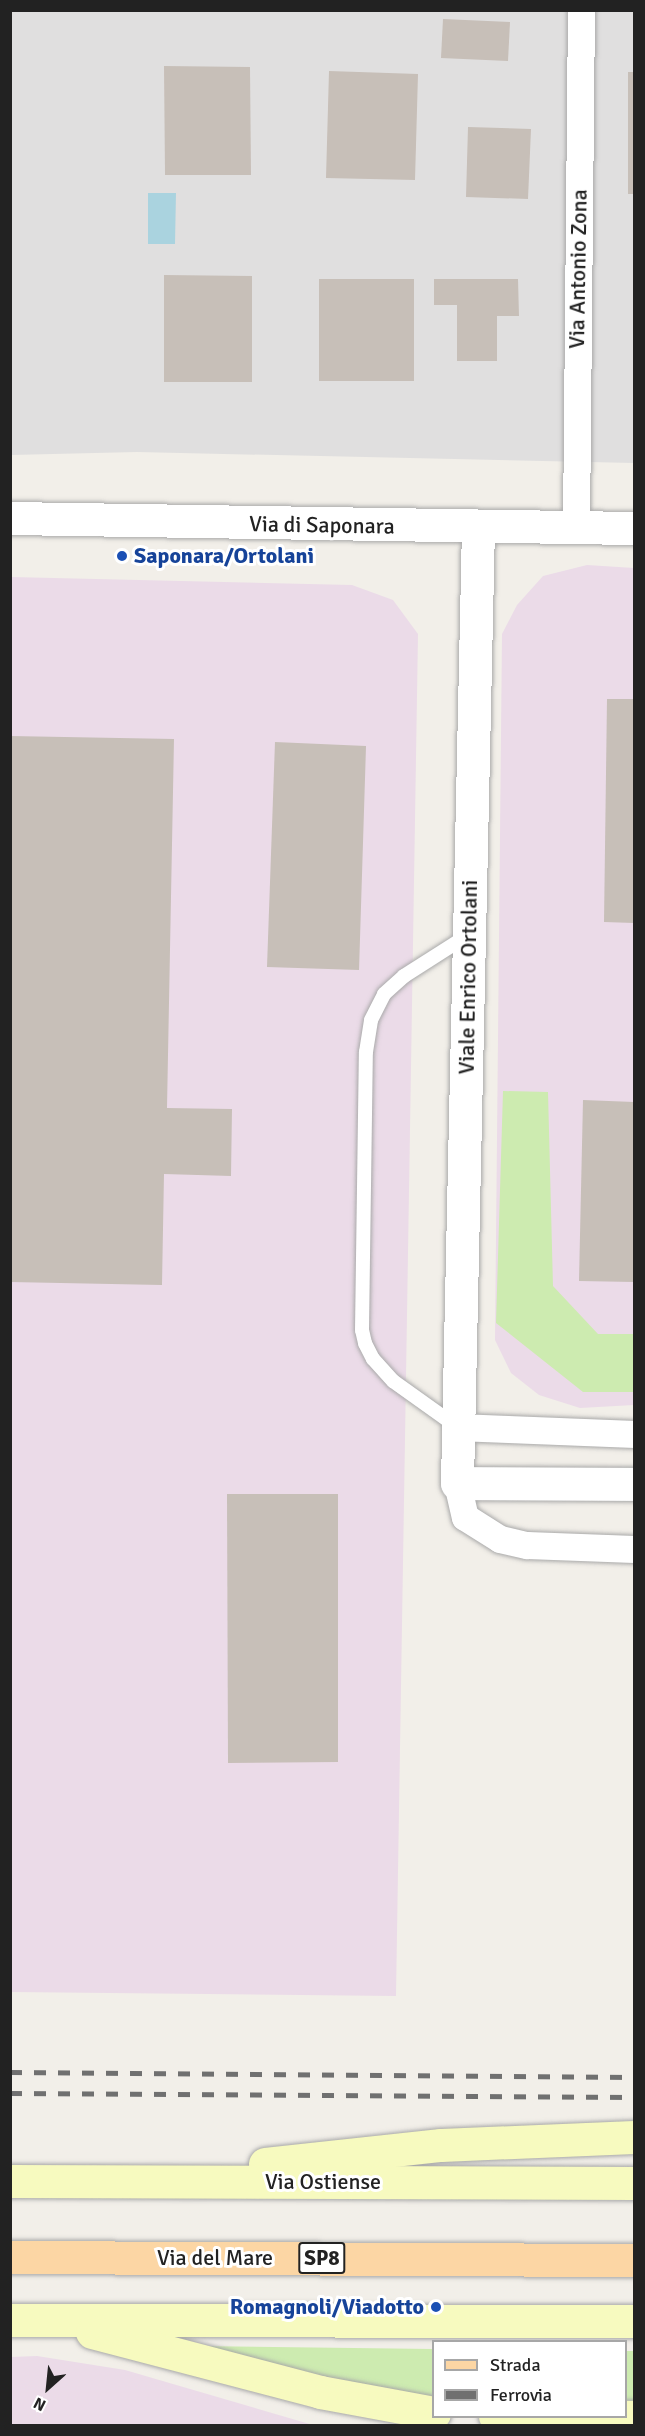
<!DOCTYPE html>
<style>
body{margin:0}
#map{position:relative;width:645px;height:2436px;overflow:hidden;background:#f2efe9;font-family:Signika,sans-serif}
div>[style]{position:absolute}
.residential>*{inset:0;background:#e0dfdf}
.industrial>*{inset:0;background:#ebdbe8}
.grass>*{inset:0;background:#cdebb0}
.water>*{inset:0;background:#aad3df}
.building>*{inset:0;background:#c7bfb8}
.roads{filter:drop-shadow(0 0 2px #a9a9a9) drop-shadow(0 0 2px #a9a9a9)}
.service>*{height:14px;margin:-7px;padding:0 7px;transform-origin:7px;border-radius:7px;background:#fff}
.minor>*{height:27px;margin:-13.5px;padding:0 13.5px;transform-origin:13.5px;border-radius:13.5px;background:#fff}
.tertiary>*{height:33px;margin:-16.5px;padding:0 16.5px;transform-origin:16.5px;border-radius:16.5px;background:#fff}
.secondary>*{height:33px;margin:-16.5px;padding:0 16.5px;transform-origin:16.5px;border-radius:16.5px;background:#f7fabf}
.primary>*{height:33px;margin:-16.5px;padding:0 16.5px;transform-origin:16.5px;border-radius:16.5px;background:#fcd6a4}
.rail>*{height:4.5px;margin-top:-2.25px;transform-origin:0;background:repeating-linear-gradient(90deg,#707070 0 12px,transparent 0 24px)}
.dots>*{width:16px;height:16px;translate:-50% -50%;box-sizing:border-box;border:3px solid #fff;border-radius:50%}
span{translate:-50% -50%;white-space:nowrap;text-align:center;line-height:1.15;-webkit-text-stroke:6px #fff;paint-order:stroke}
.shield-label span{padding:2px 4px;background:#fff;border:2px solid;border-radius:4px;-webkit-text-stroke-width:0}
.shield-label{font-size:21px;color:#222;font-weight:700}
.street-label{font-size:22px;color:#222}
.transit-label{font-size:22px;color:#164399;font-weight:700}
.left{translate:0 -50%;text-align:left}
.right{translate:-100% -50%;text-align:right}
.frame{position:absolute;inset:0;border:12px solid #222;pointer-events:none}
.legend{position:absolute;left:432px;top:2340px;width:195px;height:78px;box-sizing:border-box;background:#fff;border:2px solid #a7a7a7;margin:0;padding:8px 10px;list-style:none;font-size:18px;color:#222}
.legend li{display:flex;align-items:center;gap:12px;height:30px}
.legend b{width:30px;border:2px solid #a7a7a7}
.north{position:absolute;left:18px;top:2358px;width:60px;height:60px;-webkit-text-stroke:4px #fff;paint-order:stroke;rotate:207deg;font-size:16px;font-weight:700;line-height:24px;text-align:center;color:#222}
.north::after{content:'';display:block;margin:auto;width:21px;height:27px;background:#222;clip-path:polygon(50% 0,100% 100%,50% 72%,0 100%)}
</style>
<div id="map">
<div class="residential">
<i style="clip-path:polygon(10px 11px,634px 11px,634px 463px,137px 452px,11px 455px)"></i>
</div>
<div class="industrial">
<i style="clip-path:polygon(587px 565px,634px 568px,634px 1405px,580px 1408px,539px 1395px,511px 1373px,495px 1340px,502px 634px,517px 605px,543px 576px)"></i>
<i style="clip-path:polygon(11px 577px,352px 585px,393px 600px,418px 634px,396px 1996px,11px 1992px)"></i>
<i style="clip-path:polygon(37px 2356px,125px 2370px,313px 2425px,11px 2425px,11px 2357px)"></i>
</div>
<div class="grass">
<i style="clip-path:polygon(503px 1091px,548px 1092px,553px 1286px,598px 1334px,634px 1334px,634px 1392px,583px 1392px,496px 1323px)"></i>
<i style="clip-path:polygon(195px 2346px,433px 2349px,433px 2399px,411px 2397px)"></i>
<i style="clip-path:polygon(626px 2351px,634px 2351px,634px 2404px,626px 2404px)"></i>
</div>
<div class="water">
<i style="clip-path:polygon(148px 193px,176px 193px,175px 244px,148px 244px)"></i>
</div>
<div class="building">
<i style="clip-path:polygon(443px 19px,510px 22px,508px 61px,441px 58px)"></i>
<i style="clip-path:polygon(164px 66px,250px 67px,251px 175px,165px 175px)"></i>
<i style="clip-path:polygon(329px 71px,418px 74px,415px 180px,326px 178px)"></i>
<i style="clip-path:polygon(628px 72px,634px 72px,634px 194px,628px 194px)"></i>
<i style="clip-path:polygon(468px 127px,531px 129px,528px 199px,466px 197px)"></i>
<i style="clip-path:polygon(164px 275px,252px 276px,252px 382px,164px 382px)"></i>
<i style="clip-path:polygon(319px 279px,414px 279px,414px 381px,319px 381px)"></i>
<i style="clip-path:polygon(434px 279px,518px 279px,519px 316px,497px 316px,497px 361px,457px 361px,457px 305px,434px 305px)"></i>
<i style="clip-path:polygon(607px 699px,634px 699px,634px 923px,604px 922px)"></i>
<i style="clip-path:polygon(10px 736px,174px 739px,167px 1108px,232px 1109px,231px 1176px,164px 1174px,162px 1285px,10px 1282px)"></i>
<i style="clip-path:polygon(275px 742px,366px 746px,359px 970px,267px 967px)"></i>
<i style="clip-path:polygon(583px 1100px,634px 1102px,634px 1282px,579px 1281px)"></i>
<i style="clip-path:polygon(227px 1494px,338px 1494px,338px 1762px,228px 1763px)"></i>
</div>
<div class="roads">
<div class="service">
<i style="left:456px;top:1426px;width:77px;rotate:-144.5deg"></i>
<i style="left:393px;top:1381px;width:30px;rotate:-132deg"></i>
<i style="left:373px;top:1359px;width:18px;rotate:-117deg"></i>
<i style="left:365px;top:1343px;width:13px;rotate:-103deg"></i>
<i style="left:362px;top:1330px;width:278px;rotate:-89.2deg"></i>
<i style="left:366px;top:1052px;width:32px;rotate:-81deg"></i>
<i style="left:371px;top:1020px;width:29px;rotate:-63deg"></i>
<i style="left:384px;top:994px;width:27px;rotate:-42deg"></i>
<i style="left:404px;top:976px;width:76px;rotate:-32.6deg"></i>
</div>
<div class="minor">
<i style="left:576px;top:527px;width:517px;rotate:-89.45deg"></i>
<i style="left:458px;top:1427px;width:176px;rotate:2.3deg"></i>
<i style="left:457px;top:1483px;width:35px;rotate:77deg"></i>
<i style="left:465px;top:1517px;width:41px;rotate:32.2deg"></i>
<i style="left:500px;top:1539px;width:28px;rotate:13deg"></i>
<i style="left:527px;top:1545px;width:107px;rotate:2.1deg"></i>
</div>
<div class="tertiary">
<i style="left:10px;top:518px;width:624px;rotate:0.92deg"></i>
<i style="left:478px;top:527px;width:956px;rotate:91.26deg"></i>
<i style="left:457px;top:1483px;width:177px;rotate:0.3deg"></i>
</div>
<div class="secondary">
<i style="left:265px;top:2164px;width:177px;rotate:-6.2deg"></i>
<i style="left:441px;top:2145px;width:193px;rotate:-2.4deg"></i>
<i style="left:10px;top:2181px;width:624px;rotate:0.18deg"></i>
<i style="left:10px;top:2320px;width:624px;rotate:0.09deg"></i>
<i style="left:92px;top:2332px;width:236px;rotate:14.7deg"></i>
<i style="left:320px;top:2392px;width:116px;rotate:10.4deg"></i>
<i style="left:495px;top:2416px;width:139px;rotate:0.4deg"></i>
</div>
<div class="primary">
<i style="left:10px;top:2257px;width:624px;rotate:0.28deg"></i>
</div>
</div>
<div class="rail">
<i style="left:10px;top:2072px;width:624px;rotate:0.46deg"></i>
<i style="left:10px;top:2093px;width:624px;rotate:0.37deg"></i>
</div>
<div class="dots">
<i style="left:122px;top:556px;background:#1a4fb4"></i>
<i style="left:436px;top:2307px;background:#1a4fb4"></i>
</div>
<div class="shield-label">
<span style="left:322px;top:2258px">SP8</span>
</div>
<div class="street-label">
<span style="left:578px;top:269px;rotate:-89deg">Via Antonio Zona</span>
<span style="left:322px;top:525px;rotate:1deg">Via di Saponara</span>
<span style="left:468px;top:977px;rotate:-89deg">Viale Enrico Ortolani</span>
<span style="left:323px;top:2182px">Via Ostiense</span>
<span style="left:215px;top:2258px">Via del Mare</span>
</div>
<div class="transit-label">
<span class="left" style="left:134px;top:556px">Saponara/Ortolani</span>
<span class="right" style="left:424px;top:2307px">Romagnoli/Viadotto</span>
</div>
<div class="frame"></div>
<ul class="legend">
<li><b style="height:8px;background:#fcd6a4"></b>Strada</li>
<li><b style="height:8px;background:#707070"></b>Ferrovia</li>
</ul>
<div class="north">N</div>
</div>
